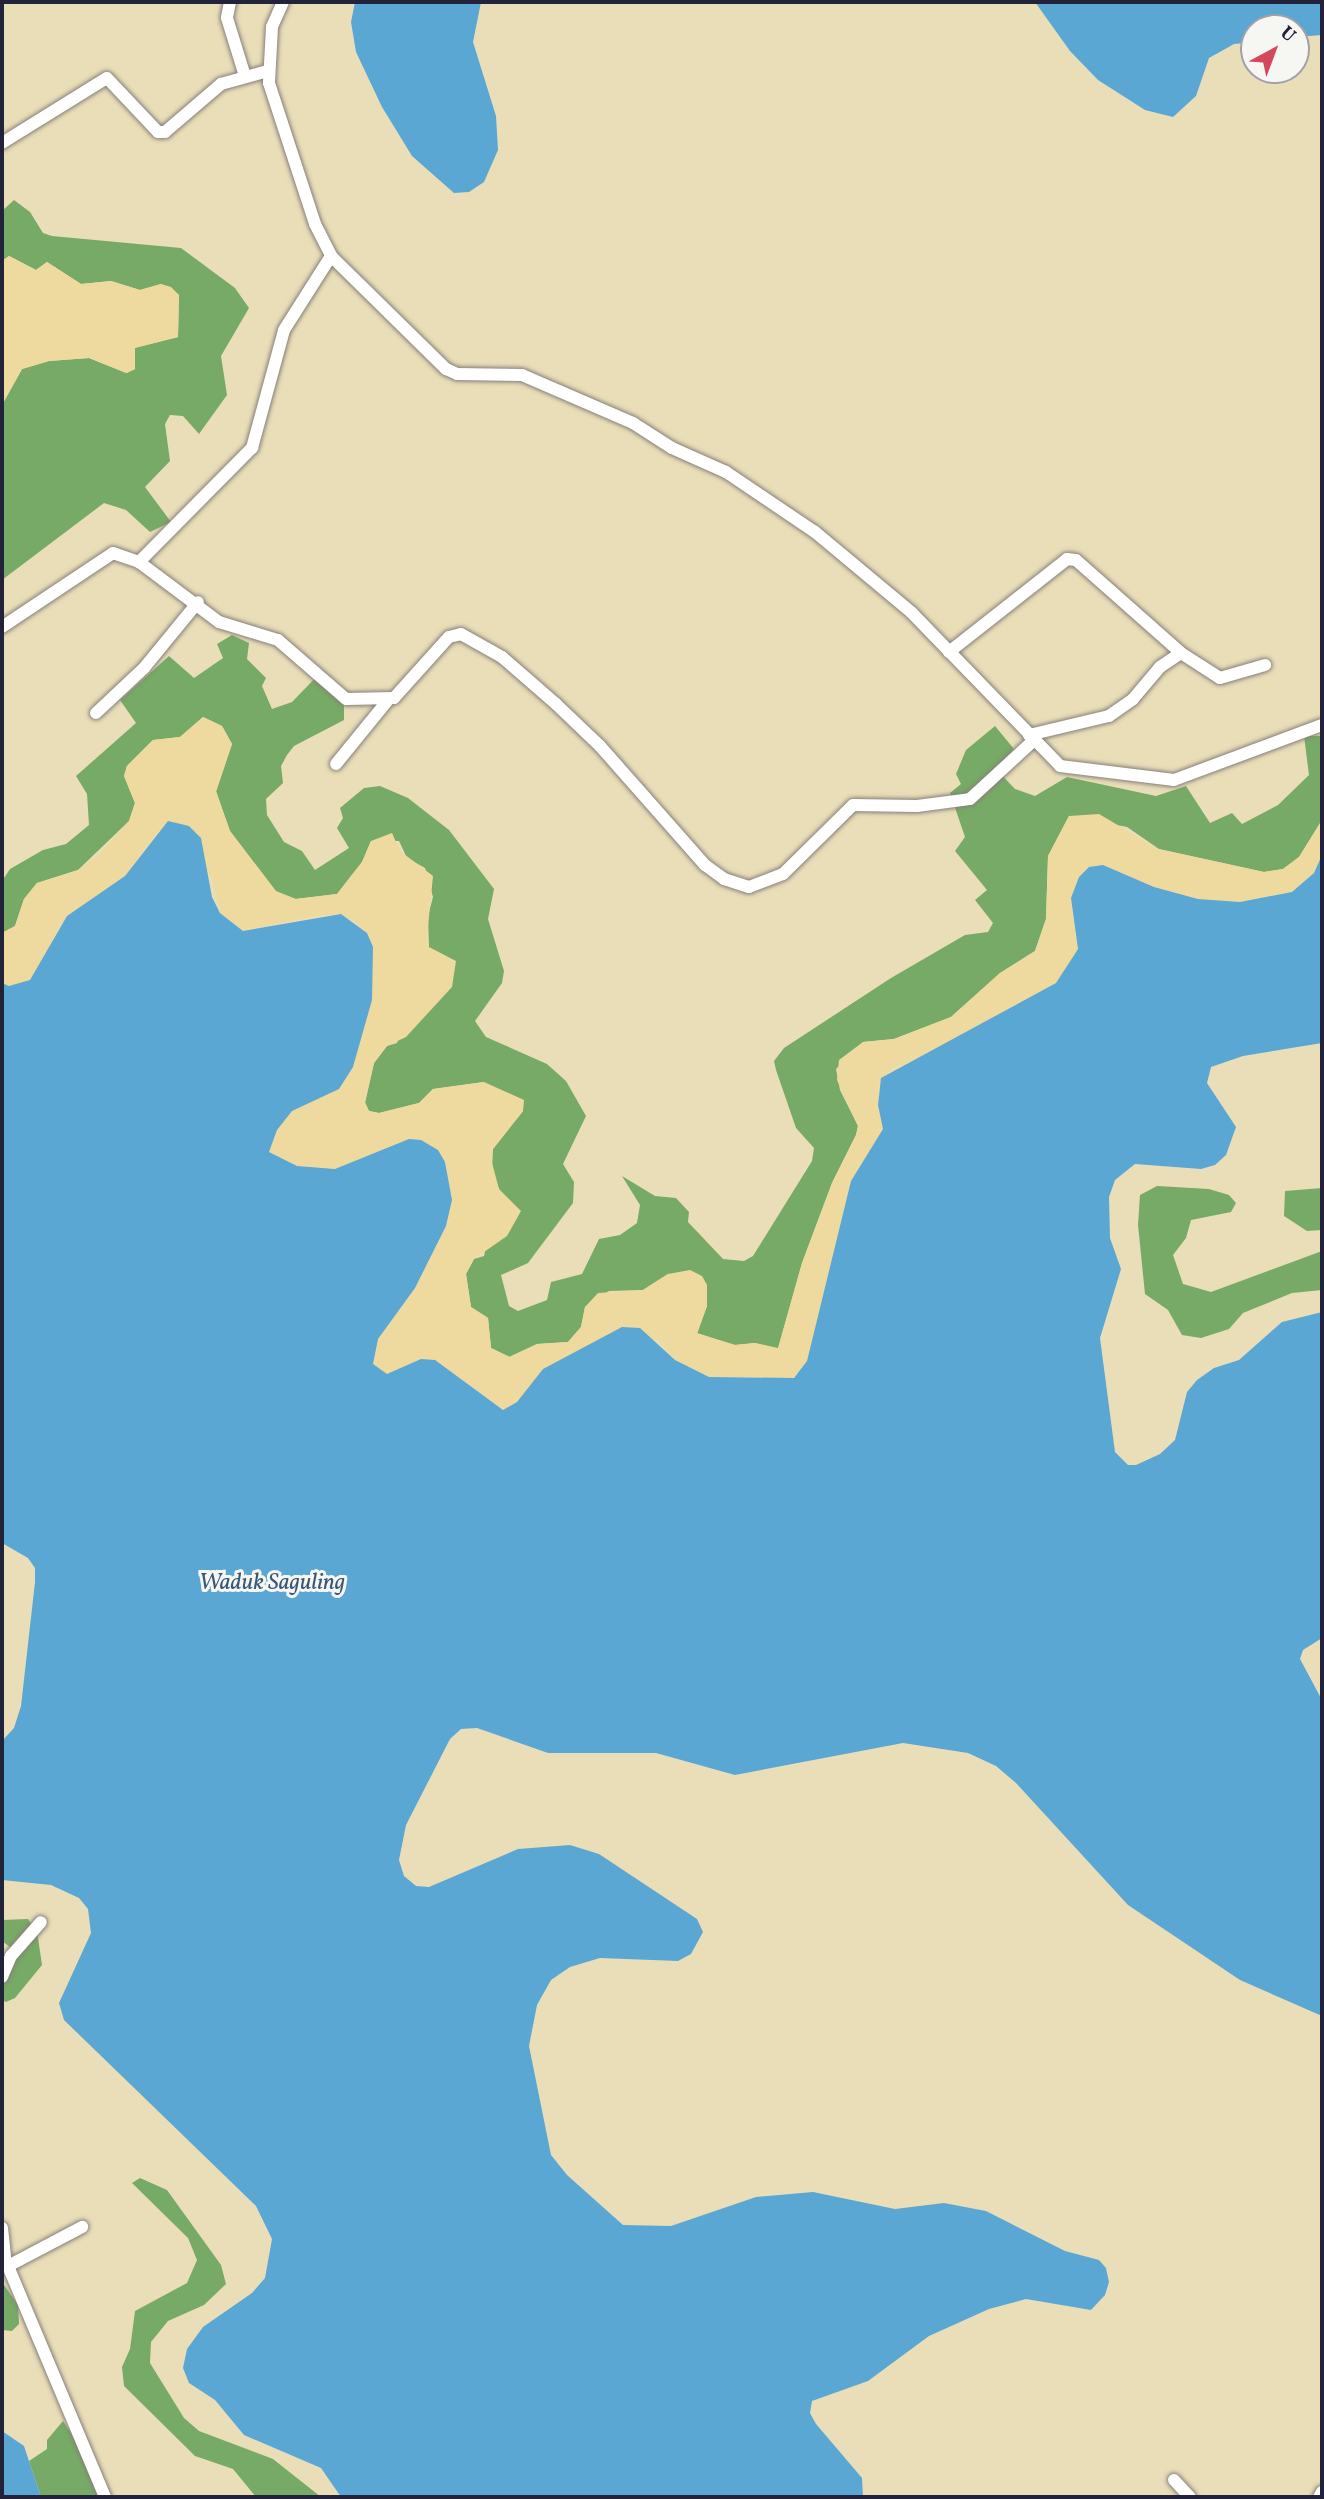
<!DOCTYPE html>
<style>
body{margin:0}
#map{position:relative;width:1324px;height:2499px;overflow:hidden;background:#eadeb9;font-family:Vollkorn,serif}
div>[style]{position:absolute}
.forest>*{inset:0;background:#7a6}
.sand>*{inset:0;background:#eeda9e}
.water>*{inset:0;background:#5ba7d4}
.roads{filter:drop-shadow(0 0 2px #86807a) drop-shadow(0 0 2px #86807a)}
.street>*{height:12px;margin:-6px;padding:0 6px;transform-origin:6px;border-radius:6px;background:#fff}
span{translate:-50% -50%;white-space:nowrap;text-align:center;line-height:1.15;-webkit-text-stroke:6px #f6f6f2;paint-order:stroke}
.water-label{font-size:23px;color:#395778;font-style:italic}
.frame{position:absolute;inset:0;border:4px solid #22223b;pointer-events:none}
.north{position:absolute;left:1240px;top:14px;width:70px;height:70px;box-sizing:border-box;background:#f6f6f2;border:2px solid #a1a1a9;border-radius:50%;rotate:41deg;font-size:19px;font-weight:700;line-height:28px;text-align:center;color:#22223b}
.north::after{content:'';display:block;margin:auto;width:24px;height:32px;background:#d1495b;clip-path:polygon(50% 0,100% 100%,50% 72%,0 100%)}
</style>
<div id="map">
<div class="forest">
<i style="clip-path:polygon(14px 200px,30px 212px,43px 233px,52px 236px,181px 248px,235px 288px,249px 308px,221px 356px,227px 395px,199px 434px,183px 416px,170px 415px,165px 424px,170px 461px,145px 487px,171px 522px,150px 532px,126px 510px,104px 503px,2px 580px,2px 405px,22px 369px,49px 361px,89px 358px,126px 373px,135px 369px,134px 348px,178px 337px,179px 295px,161px 284px,140px 290px,111px 281px,81px 284px,47px 262px,36px 270px,9px 256px,2px 261px,2px 211px)"></i>
<i style="clip-path:polygon(232px 635px,249px 643px,247px 659px,266px 678px,262px 686px,272px 709px,292px 702px,323px 670px,337px 685px,344px 703px,344px 720px,294px 746px,287px 755px,281px 766px,283px 783px,266px 799px,267px 815px,284px 842px,302px 851px,315px 870px,349px 848px,337px 828px,343px 818px,340px 808px,364px 788px,380px 786px,408px 798px,449px 830px,494px 889px,488px 919px,504px 971px,502px 983px,475px 1021px,486px 1037px,547px 1064px,566px 1081px,586px 1116px,563px 1164px,574px 1182px,573px 1203px,528px 1263px,501px 1275px,509px 1306px,518px 1311px,547px 1300px,551px 1282px,582px 1274px,599px 1239px,620px 1235px,637px 1223px,640px 1205px,622px 1176px,655px 1196px,676px 1198px,689px 1212px,688px 1222px,723px 1259px,744px 1261px,753px 1256px,812px 1161px,814px 1148px,796px 1128px,776px 1070px,774px 1061px,784px 1048px,891px 978px,965px 935px,988px 932px,993px 923px,975px 900px,987px 890px,955px 851px,965px 837px,950px 793px,961px 784px,956px 774px,966px 750px,995px 726px,1014px 749px,996px 769px,1015px 789px,1035px 796px,1067px 777px,1156px 796px,1186px 786px,1210px 823px,1232px 813px,1242px 824px,1278px 805px,1309px 775px,1304px 736px,1322px 736px,1322px 820px,1299px 857px,1283px 869px,1264px 872px,1159px 849px,1127px 827px,1069px 816px,1048px 856px,1046px 919px,1035px 951px,1000px 973px,951px 1017px,894px 1039px,863px 1042px,836px 1069px,840px 1090px,858px 1126px,856px 1135px,832px 1183px,802px 1263px,778px 1349px,755px 1343px,735px 1345px,697px 1333px,707px 1306px,668px 1274px,643px 1290px,609px 1291px,585px 1307px,581px 1327px,568px 1342px,537px 1344px,509px 1357px,491px 1348px,488px 1318px,471px 1307px,466px 1274px,474px 1259px,484px 1256px,499px 1189px,492px 1170px,493px 1149px,523px 1111px,484px 1082px,433px 1089px,419px 1103px,379px 1113px,369px 1111px,365px 1103px,374px 1063px,387px 1046px,397px 1043px,429px 947px,428px 916px,433px 897px,425px 868px,407px 858px,399px 841px,371px 841px,362px 862px,337px 894px,295px 899px,276px 892px,230px 831px,216px 791px,232px 744px,222px 726px,203px 717px,180px 737px,153px 740px,127px 766px,124px 776px,135px 803px,129px 821px,78px 870px,37px 883px,24px 899px,15px 926px,2px 933px,2px 881px,10px 869px,43px 850px,66px 844px,89px 825px,87px 794px,76px 776px,136px 723px,120px 700px,169px 656px,194px 678px,223px 658px,217px 644px)"></i>
<i style="clip-path:polygon(1157px 1186px,1209px 1189px,1229px 1195px,1236px 1203px,1231px 1212px,1191px 1220px,1186px 1238px,1173px 1255px,1183px 1284px,1211px 1292px,1322px 1251px,1322px 1290px,1292px 1293px,1243px 1313px,1229px 1329px,1201px 1338px,1182px 1335px,1168px 1310px,1145px 1294px,1138px 1225px,1140px 1195px)"></i>
<i style="clip-path:polygon(1322px 1188px,1322px 1230px,1307px 1231px,1284px 1216px,1285px 1191px)"></i>
<i style="clip-path:polygon(28px 1919px,37px 1931px,42px 1965px,15px 1998px,6px 2002px,2px 2000px,2px 1986px,18px 1953px,2px 1941px,2px 1920px)"></i>
<i style="clip-path:polygon(140px 2178px,167px 2190px,221px 2265px,226px 2284px,204px 2305px,168px 2321px,151px 2342px,150px 2363px,184px 2418px,199px 2431px,273px 2459px,321px 2497px,256px 2497px,233px 2469px,195px 2456px,124px 2386px,122px 2367px,130px 2349px,135px 2311px,187px 2283px,197px 2260px,188px 2238px,132px 2183px)"></i>
<i style="clip-path:polygon(2px 2282px,18px 2305px,19px 2324px,12px 2331px,2px 2330px)"></i>
<i style="clip-path:polygon(63px 2421px,75px 2439px,101px 2497px,41px 2497px,29px 2461px,47px 2449px,47px 2440px)"></i>
</div>
<div class="sand">
<i style="clip-path:polygon(9px 256px,36px 270px,47px 262px,81px 284px,111px 281px,140px 290px,161px 284px,171px 287px,179px 295px,178px 337px,135px 348px,135px 369px,127px 373px,89px 358px,49px 361px,22px 369px,2px 405px,2px 261px)"></i>
<i style="clip-path:polygon(203px 717px,222px 726px,232px 744px,216px 792px,230px 831px,276px 891px,296px 899px,337px 894px,362px 862px,371px 841px,392px 833px,400px 851px,433px 876px,427px 937px,429px 947px,456px 961px,452px 987px,406px 1037px,387px 1046px,374px 1063px,365px 1102px,369px 1111px,379px 1113px,419px 1103px,433px 1089px,484px 1082px,524px 1100px,523px 1111px,493px 1149px,491px 1159px,499px 1189px,521px 1211px,507px 1236px,474px 1259px,466px 1274px,471px 1307px,488px 1318px,491px 1348px,510px 1357px,537px 1344px,568px 1342px,581px 1327px,585px 1307px,598px 1293px,643px 1290px,668px 1274px,690px 1270px,702px 1276px,707px 1285px,707px 1306px,697px 1334px,735px 1345px,755px 1343px,778px 1348px,802px 1263px,832px 1183px,856px 1135px,858px 1126px,837px 1080px,839px 1060px,863px 1042px,894px 1039px,951px 1017px,1000px 973px,1035px 951px,1046px 919px,1048px 856px,1069px 816px,1099px 814px,1158px 849px,1264px 872px,1283px 869px,1299px 857px,1322px 820px,1322px 855px,1314px 873px,1292px 892px,1240px 902px,1198px 899px,1154px 887px,1103px 865px,1072px 911px,1078px 950px,1056px 983px,937px 1050px,892px 1069px,878px 1087px,883px 1129px,851px 1181px,807px 1361px,793px 1378px,709px 1377px,675px 1360px,658px 1340px,604px 1338px,543px 1369px,517px 1402px,503px 1410px,435px 1360px,421px 1359px,387px 1374px,373px 1364px,378px 1339px,446px 1226px,452px 1200px,446px 1162px,409px 1139px,336px 1169px,297px 1166px,269px 1152px,277px 1129px,292px 1111px,339px 1088px,362px 1031px,372px 1000px,366px 933px,354px 921px,341px 914px,317px 916px,243px 931px,220px 912px,211px 877px,158px 831px,125px 876px,60px 925px,41px 966px,30px 980px,9px 987px,2px 983px,2px 933px,15px 926px,24px 899px,37px 883px,78px 870px,96px 857px,129px 821px,135px 803px,124px 776px,127px 766px,153px 740px,180px 737px)"></i>
</div>
<div class="water">
<i style="clip-path:polygon(355px 2px,481px 2px,473px 42px,496px 116px,498px 150px,484px 182px,469px 192px,454px 193px,412px 156px,382px 107px,356px 52px,351px 22px)"></i>
<i style="clip-path:polygon(1035px 2px,1322px 2px,1322px 35px,1296px 37px,1296px 28px,1254px 28px,1254px 42px,1234px 44px,1209px 58px,1196px 96px,1173px 117px,1145px 110px,1098px 80px,1070px 51px)"></i>
<i style="clip-path:polygon(168px 821px,189px 826px,201px 838px,212px 897px,220px 913px,243px 931px,341px 914px,367px 933px,373px 947px,372px 1000px,353px 1067px,339px 1089px,292px 1111px,277px 1130px,269px 1152px,297px 1166px,335px 1169px,409px 1139px,421px 1140px,438px 1150px,445px 1162px,452px 1200px,446px 1226px,415px 1288px,378px 1339px,373px 1364px,387px 1374px,421px 1359px,435px 1360px,503px 1410px,517px 1402px,543px 1369px,622px 1327px,640px 1328px,675px 1360px,709px 1377px,794px 1378px,807px 1361px,851px 1181px,883px 1129px,878px 1105px,881px 1078px,1056px 983px,1078px 949px,1071px 898px,1079px 877px,1089px 867px,1103px 865px,1154px 887px,1198px 899px,1240px 902px,1292px 892px,1314px 873px,1322px 855px,1322px 1043px,1243px 1056px,1211px 1067px,1207px 1083px,1236px 1127px,1226px 1155px,1215px 1165px,1201px 1169px,1135px 1164px,1115px 1180px,1109px 1197px,1110px 1238px,1121px 1269px,1100px 1338px,1115px 1452px,1128px 1465px,1136px 1465px,1160px 1454px,1175px 1440px,1187px 1392px,1197px 1380px,1214px 1368px,1239px 1360px,1282px 1322px,1322px 1312px,1322px 1638px,1303px 1650px,1300px 1659px,1322px 1700px,1322px 2016px,1240px 1980px,1128px 1905px,1016px 1783px,996px 1766px,968px 1753px,903px 1743px,735px 1775px,656px 1753px,548px 1753px,477px 1728px,461px 1729px,450px 1739px,406px 1825px,399px 1860px,404px 1876px,416px 1886px,429px 1887px,518px 1849px,570px 1845px,599px 1854px,697px 1919px,703px 1932px,691px 1954px,678px 1961px,600px 1958px,570px 1967px,551px 1980px,537px 2005px,529px 2046px,551px 2155px,567px 2175px,623px 2225px,671px 2226px,756px 2197px,813px 2192px,895px 2209px,944px 2203px,986px 2211px,1065px 2251px,1099px 2260px,1106px 2268px,1109px 2282px,1105px 2295px,1091px 2310px,1026px 2299px,989px 2309px,929px 2336px,868px 2381px,812px 2401px,810px 2413px,816px 2424px,862px 2478px,863px 2497px,341px 2497px,321px 2468px,244px 2435px,215px 2400px,189px 2383px,183px 2368px,187px 2349px,203px 2327px,252px 2293px,265px 2278px,272px 2239px,256px 2206px,64px 2020px,59px 2003px,91px 1933px,88px 1909px,79px 1898px,51px 1885px,2px 1880px,2px 1741px,14px 1728px,21px 1706px,35px 1582px,35px 1568px,28px 1558px,2px 1543px,2px 983px,9px 986px,30px 980px,67px 916px,125px 876px)"></i>
<i style="clip-path:polygon(2px 2431px,24px 2446px,41px 2497px,2px 2497px)"></i>
</div>
<div class="roads">
<div class="street">
<i style="left:230px;top:2px;width:16px;rotate:101deg"></i>
<i style="left:227px;top:18px;width:61px;rotate:72.8deg"></i>
<i style="left:283px;top:2px;width:27px;rotate:114deg"></i>
<i style="left:272px;top:27px;width:56px;rotate:93.1deg"></i>
<i style="left:269px;top:83px;width:148px;rotate:71.9deg"></i>
<i style="left:315px;top:224px;width:36px;rotate:63deg"></i>
<i style="left:331px;top:256px;width:161px;rotate:44.5deg"></i>
<i style="left:446px;top:369px;width:12px;rotate:24deg"></i>
<i style="left:457px;top:374px;width:65px;rotate:0.9deg"></i>
<i style="left:522px;top:375px;width:121px;rotate:23.4deg"></i>
<i style="left:633px;top:423px;width:46px;rotate:32.7deg"></i>
<i style="left:672px;top:448px;width:59px;rotate:24deg"></i>
<i style="left:726px;top:472px;width:107px;rotate:34deg"></i>
<i style="left:815px;top:532px;width:125px;rotate:39.8deg"></i>
<i style="left:911px;top:612px;width:214px;rotate:45.9deg"></i>
<i style="left:1060px;top:766px;width:115px;rotate:7deg"></i>
<i style="left:1174px;top:780px;width:158px;rotate:-20.4deg"></i>
<i style="left:2px;top:143px;width:123px;rotate:-31.8deg"></i>
<i style="left:107px;top:78px;width:74px;rotate:46.6deg"></i>
<i style="left:158px;top:132px;width:7px"></i>
<i style="left:165px;top:132px;width:74px;rotate:-40.6deg"></i>
<i style="left:221px;top:84px;width:49px;rotate:-15.5deg"></i>
<i style="left:139px;top:562px;width:161px;rotate:-45.3deg"></i>
<i style="left:252px;top:448px;width:122px;rotate:-74.8deg"></i>
<i style="left:284px;top:330px;width:88px;rotate:-57.6deg"></i>
<i style="left:2px;top:627px;width:133px;rotate:-33.7deg"></i>
<i style="left:113px;top:553px;width:28px;rotate:19deg"></i>
<i style="left:139px;top:562px;width:100px;rotate:36.9deg"></i>
<i style="left:219px;top:622px;width:62px;rotate:17deg"></i>
<i style="left:278px;top:640px;width:90px;rotate:40.9deg"></i>
<i style="left:346px;top:699px;width:48px;rotate:-1.2deg"></i>
<i style="left:394px;top:698px;width:82px;rotate:-48deg"></i>
<i style="left:449px;top:637px;width:12px;rotate:-14deg"></i>
<i style="left:461px;top:634px;width:47px;rotate:29.3deg"></i>
<i style="left:502px;top:657px;width:72px;rotate:41deg"></i>
<i style="left:556px;top:704px;width:61px;rotate:43.7deg"></i>
<i style="left:600px;top:746px;width:159px;rotate:48.6deg"></i>
<i style="left:705px;top:865px;width:24px;rotate:36deg"></i>
<i style="left:724px;top:879px;width:26px;rotate:18deg"></i>
<i style="left:749px;top:887px;width:36px;rotate:-21deg"></i>
<i style="left:783px;top:874px;width:98px;rotate:-44.6deg"></i>
<i style="left:853px;top:805px;width:64px;rotate:0.9deg"></i>
<i style="left:917px;top:806px;width:53px;rotate:-7.5deg"></i>
<i style="left:970px;top:799px;width:86px;rotate:-42.6deg"></i>
<i style="left:949px;top:652px;width:150px;rotate:-38.2deg"></i>
<i style="left:1067px;top:559px;width:9px;rotate:6deg"></i>
<i style="left:1076px;top:560px;width:140px;rotate:41.5deg"></i>
<i style="left:96px;top:713px;width:66px;rotate:-43.2deg"></i>
<i style="left:144px;top:668px;width:85px;rotate:-50.7deg"></i>
<i style="left:1029px;top:735px;width:82px;rotate:-13.4deg"></i>
<i style="left:1109px;top:716px;width:29px;rotate:-35deg"></i>
<i style="left:1133px;top:699px;width:42px;rotate:-49.8deg"></i>
<i style="left:1160px;top:667px;width:25px;rotate:-34deg"></i>
<i style="left:1181px;top:653px;width:46px;rotate:32.7deg"></i>
<i style="left:1220px;top:678px;width:47px;rotate:-16.1deg"></i>
<i style="left:336px;top:764px;width:82px;rotate:-50.9deg"></i>
<i style="left:2px;top:1977px;width:23px;rotate:-67deg"></i>
<i style="left:11px;top:1956px;width:45px;rotate:-48.6deg"></i>
<i style="left:2px;top:2228px;width:31px;rotate:84deg"></i>
<i style="left:5px;top:2259px;width:258px;rotate:67.2deg"></i>
<i style="left:8px;top:2266px;width:84px;rotate:-27.8deg"></i>
<i style="left:1174px;top:2480px;width:23px;rotate:47deg"></i>
<i style="left:1319px;top:2497px;width:6px;rotate:-59deg"></i>
</div>
</div>
<div class="water-label">
<span style="left:272px;top:1583px">Waduk Saguling</span>
</div>
<div class="frame"></div>
<div class="north">U</div>
</div>
